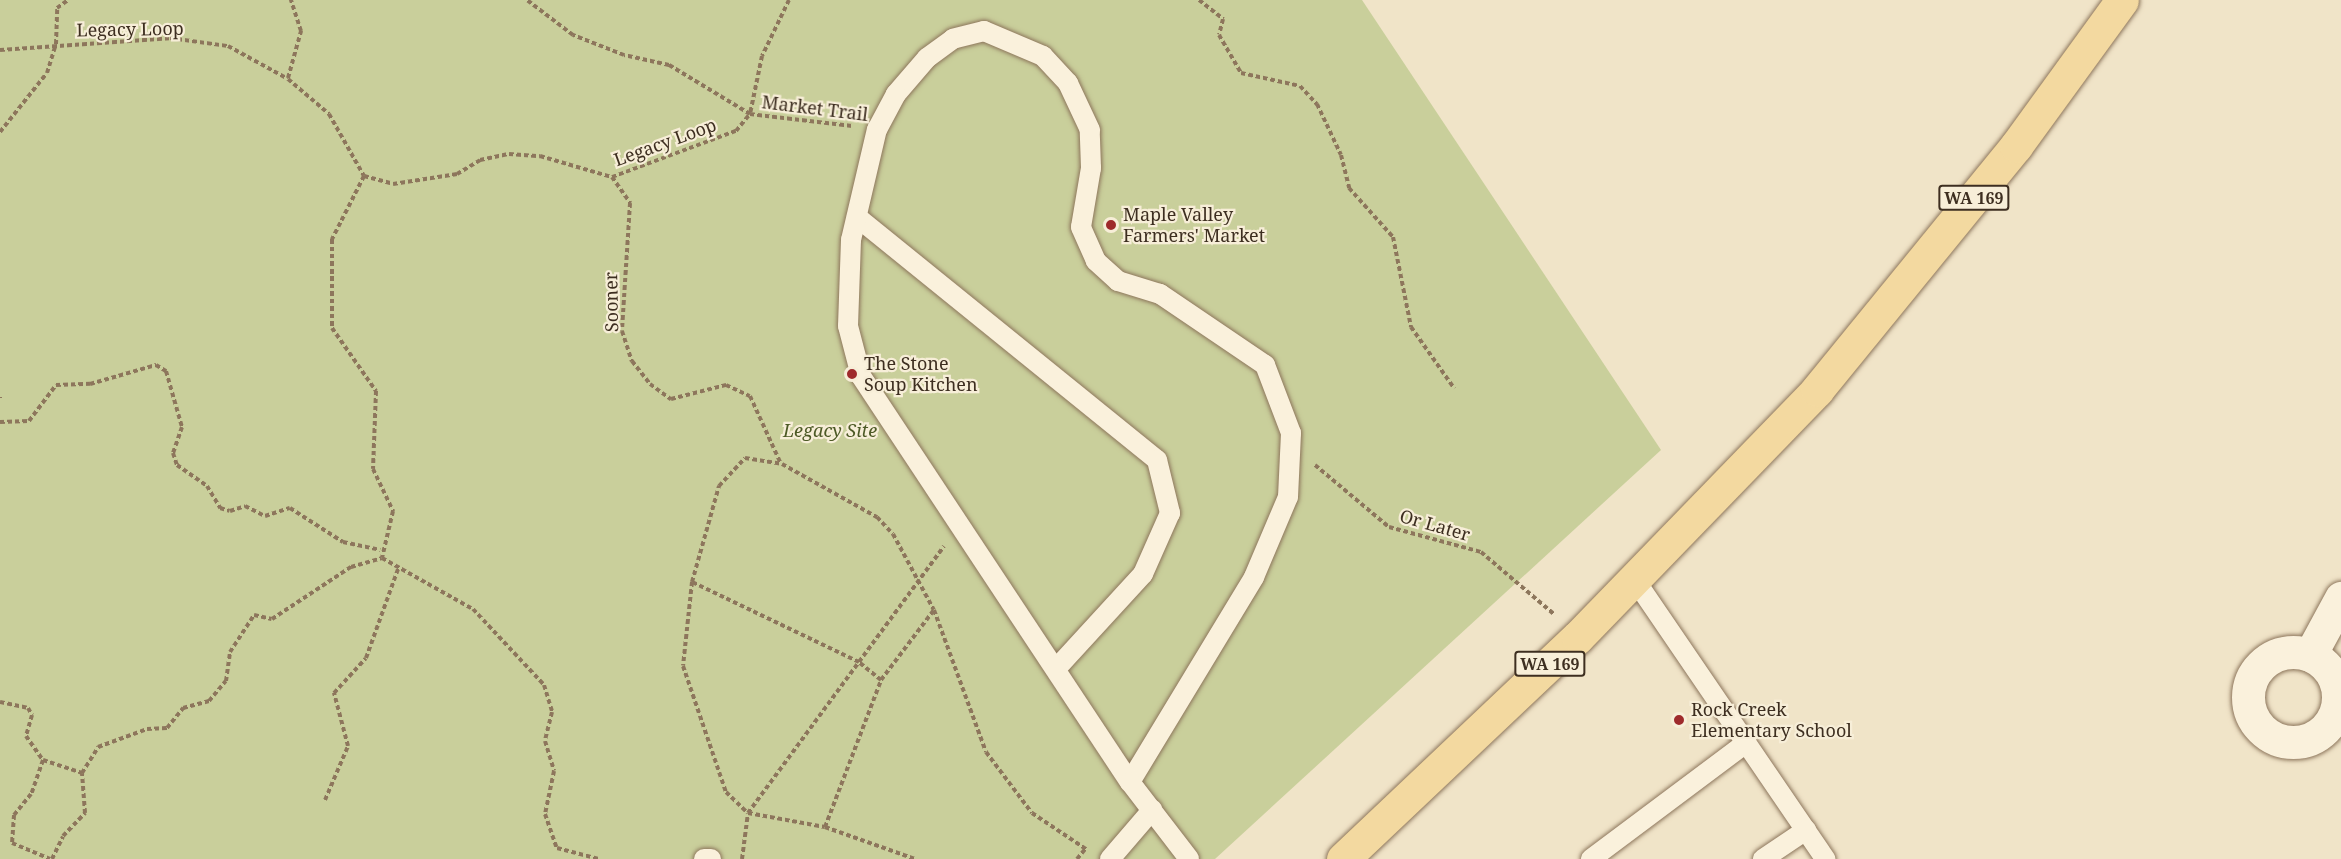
<!DOCTYPE html>
<style>
body{margin:0}
#map{position:relative;width:2341px;height:859px;overflow:hidden;background:#f0e4c8;font-family:"Noto Serif",serif}
div>[style]{position:absolute}
.green>*{inset:0;background:#c9cf9b}
.path>*{height:4px;margin-top:-2px;transform-origin:0;background:repeating-linear-gradient(90deg,#8d765c 0 4.5px,transparent 0 7.5px)}
.roads{filter:drop-shadow(0 0 2px #8d765c) drop-shadow(0 0 2px #8d765c)}
.lane>*{height:20px;margin:-10px;padding:0 10px;transform-origin:10px;border-radius:10px;background:#faf1dc}
.street>*{height:33px;margin:-16.5px;padding:0 16.5px;transform-origin:16.5px;border-radius:16.5px;background:#faf1dc}
.street>.ring{margin:-16.5px;padding:0;box-sizing:content-box;background:none;border:33px solid #faf1dc;border-radius:50%}
.primary>*{height:33px;margin:-16.5px;padding:0 16.5px;transform-origin:16.5px;border-radius:16.5px;background:#f3d9a0}
.dots>*{width:16px;height:16px;translate:-50% -50%;box-sizing:border-box;border:3px solid #f7eed8;border-radius:50%}
span{translate:-50% -50%;white-space:nowrap;text-align:center;line-height:1.15;-webkit-text-stroke:4.5px #f7eed8;paint-order:stroke}
.shield-label span{padding:2px 4px;background:#f7eed8;border:2px solid;border-radius:4px;-webkit-text-stroke-width:0}
.shield-label{font-size:16px;color:#3d2e20;font-weight:700}
.street-label{font-size:18px;color:#3d2e20}
.poi-label{font-size:18px;color:#3d2e20}
.left{translate:0 -50%;text-align:left}
.park-label{font-size:18px;color:#4d5a26;font-style:italic}
</style>
<div id="map">
<div class="green">
<i style="clip-path:polygon(0 0,1362px 0,1661px 450px,1215px 859px,0 859px)"></i>
</div>
<div class="path">
<i style="left:789px;top:0;width:62px;rotate:115.7deg"></i>
<i style="left:762px;top:56px;width:59px;rotate:101.7deg"></i>
<i style="left:750px;top:114px;width:103px;rotate:6.7deg"></i>
<i style="left:1199px;top:0;width:31px;rotate:38deg"></i>
<i style="left:1223px;top:19px;width:16px;rotate:104deg"></i>
<i style="left:1219px;top:35px;width:44px;rotate:59.9deg"></i>
<i style="left:1241px;top:73px;width:60px;rotate:12.4deg"></i>
<i style="left:1300px;top:86px;width:25px;rotate:47deg"></i>
<i style="left:1317px;top:104px;width:56px;rotate:64.8deg"></i>
<i style="left:1341px;top:155px;width:34px;rotate:76deg"></i>
<i style="left:1349px;top:188px;width:66px;rotate:48.1deg"></i>
<i style="left:1393px;top:237px;width:92px;rotate:78.7deg"></i>
<i style="left:1411px;top:327px;width:75px;rotate:54.8deg"></i>
<i style="left:0;top:50px;width:170px;rotate:-4deg"></i>
<i style="left:170px;top:38px;width:59px;rotate:7.9deg"></i>
<i style="left:228px;top:46px;width:68px;rotate:28.8deg"></i>
<i style="left:288px;top:79px;width:54px;rotate:40.5deg"></i>
<i style="left:329px;top:114px;width:71px;rotate:60.6deg"></i>
<i style="left:364px;top:176px;width:30px;rotate:15deg"></i>
<i style="left:393px;top:184px;width:65px;rotate:-8.9deg"></i>
<i style="left:457px;top:174px;width:27px;rotate:-31deg"></i>
<i style="left:480px;top:160px;width:30px;rotate:-12deg"></i>
<i style="left:509px;top:154px;width:31px;rotate:4deg"></i>
<i style="left:540px;top:156px;width:75px;rotate:16.3deg"></i>
<i style="left:612px;top:177px;width:132px;rotate:-20.4deg"></i>
<i style="left:736px;top:131px;width:22px;rotate:-51deg"></i>
<i style="left:750px;top:114px;width:95px;rotate:-148.8deg"></i>
<i style="left:669px;top:65px;width:46px;rotate:-167.5deg"></i>
<i style="left:624px;top:55px;width:55px;rotate:-158.6deg"></i>
<i style="left:573px;top:35px;width:58px;rotate:-142.7deg"></i>
<i style="left:288px;top:78px;width:49px;rotate:-74.5deg"></i>
<i style="left:301px;top:31px;width:33px;rotate:-108deg"></i>
<i style="left:0;top:132px;width:75px;rotate:-51.5deg"></i>
<i style="left:47px;top:73px;width:30px;rotate:-73deg"></i>
<i style="left:56px;top:44px;width:36px;rotate:-88deg"></i>
<i style="left:57px;top:8px;width:14px;rotate:-36deg"></i>
<i style="left:364px;top:176px;width:71px;rotate:116.9deg"></i>
<i style="left:332px;top:239px;width:89px;rotate:90deg"></i>
<i style="left:332px;top:328px;width:77px;rotate:55.1deg"></i>
<i style="left:376px;top:391px;width:78px;rotate:92.2deg"></i>
<i style="left:373px;top:469px;width:47px;rotate:64.5deg"></i>
<i style="left:393px;top:511px;width:48px;rotate:103.2deg"></i>
<i style="left:382px;top:558px;width:104px;rotate:29.3deg"></i>
<i style="left:473px;top:609px;width:104px;rotate:46.9deg"></i>
<i style="left:544px;top:685px;width:28px;rotate:73deg"></i>
<i style="left:552px;top:712px;width:30px;rotate:104deg"></i>
<i style="left:545px;top:741px;width:31px;rotate:73deg"></i>
<i style="left:554px;top:771px;width:44px;rotate:101.8deg"></i>
<i style="left:545px;top:814px;width:36px;rotate:71deg"></i>
<i style="left:557px;top:848px;width:43px;rotate:14.7deg"></i>
<i style="left:612px;top:177px;width:32px;rotate:55deg"></i>
<i style="left:630px;top:203px;width:128px;rotate:93.6deg"></i>
<i style="left:622px;top:331px;width:32px;rotate:72deg"></i>
<i style="left:632px;top:361px;width:29px;rotate:52deg"></i>
<i style="left:650px;top:384px;width:26px;rotate:36deg"></i>
<i style="left:671px;top:399px;width:57px;rotate:-14.3deg"></i>
<i style="left:726px;top:385px;width:26px;rotate:25deg"></i>
<i style="left:750px;top:396px;width:75px;rotate:65.5deg"></i>
<i style="left:0;top:398px;width:1px;rotate:-90deg"></i>
<i style="left:0;top:422px;width:29px;rotate:-2deg"></i>
<i style="left:29px;top:421px;width:45px;rotate:-53.1deg"></i>
<i style="left:56px;top:385px;width:34px;rotate:-2deg"></i>
<i style="left:90px;top:384px;width:69px;rotate:-16.1deg"></i>
<i style="left:156px;top:365px;width:12px;rotate:31deg"></i>
<i style="left:166px;top:371px;width:58px;rotate:74.1deg"></i>
<i style="left:182px;top:427px;width:28px;rotate:109deg"></i>
<i style="left:173px;top:453px;width:13px;rotate:72deg"></i>
<i style="left:177px;top:465px;width:37px;rotate:35deg"></i>
<i style="left:207px;top:486px;width:26px;rotate:59deg"></i>
<i style="left:220px;top:508px;width:10px;rotate:17deg"></i>
<i style="left:230px;top:511px;width:16px;rotate:-18deg"></i>
<i style="left:245px;top:506px;width:22px;rotate:27deg"></i>
<i style="left:265px;top:516px;width:26px;rotate:-18deg"></i>
<i style="left:290px;top:508px;width:63px;rotate:32.7deg"></i>
<i style="left:343px;top:542px;width:38px;rotate:12deg"></i>
<i style="left:1315px;top:465px;width:97px;rotate:40deg"></i>
<i style="left:1389px;top:527px;width:95px;rotate:15.2deg"></i>
<i style="left:1481px;top:552px;width:97px;rotate:40.4deg"></i>
<i style="left:692px;top:582px;width:84px;rotate:96.1deg"></i>
<i style="left:683px;top:666px;width:133px;rotate:71.2deg"></i>
<i style="left:726px;top:792px;width:30px;rotate:44deg"></i>
<i style="left:748px;top:813px;width:78px;rotate:10.3deg"></i>
<i style="left:825px;top:827px;width:96px;rotate:19.6deg"></i>
<i style="left:881px;top:680px;width:28px;rotate:-141deg"></i>
<i style="left:859px;top:662px;width:185px;rotate:-154.4deg"></i>
<i style="left:692px;top:582px;width:100px;rotate:-74.3deg"></i>
<i style="left:719px;top:486px;width:38px;rotate:-47deg"></i>
<i style="left:745px;top:458px;width:37px;rotate:9deg"></i>
<i style="left:782px;top:464px;width:109px;rotate:29.2deg"></i>
<i style="left:877px;top:517px;width:23px;rotate:47deg"></i>
<i style="left:893px;top:534px;width:86px;rotate:61.7deg"></i>
<i style="left:934px;top:610px;width:151px;rotate:69.9deg"></i>
<i style="left:986px;top:752px;width:76px;rotate:53deg"></i>
<i style="left:1032px;top:813px;width:65px;rotate:33.7deg"></i>
<i style="left:0;top:702px;width:29px;rotate:12deg"></i>
<i style="left:28px;top:708px;width:8px;rotate:60deg"></i>
<i style="left:32px;top:715px;width:22px;rotate:106deg"></i>
<i style="left:26px;top:736px;width:29px;rotate:55deg"></i>
<i style="left:43px;top:760px;width:36px;rotate:109deg"></i>
<i style="left:31px;top:794px;width:27px;rotate:129deg"></i>
<i style="left:14px;top:815px;width:28px;rotate:94deg"></i>
<i style="left:12px;top:843px;width:41px;rotate:22.8deg"></i>
<i style="left:43px;top:760px;width:41px;rotate:18.4deg"></i>
<i style="left:325px;top:800px;width:59px;rotate:-66.9deg"></i>
<i style="left:348px;top:746px;width:55px;rotate:-104.8deg"></i>
<i style="left:334px;top:693px;width:47px;rotate:-47.6deg"></i>
<i style="left:366px;top:658px;width:95px;rotate:-70.2deg"></i>
<i style="left:825px;top:827px;width:157px;rotate:-69.1deg"></i>
<i style="left:881px;top:680px;width:88px;rotate:-52.9deg"></i>
<i style="left:52px;top:859px;width:25px;rotate:-64deg"></i>
<i style="left:63px;top:836px;width:32px;rotate:-46deg"></i>
<i style="left:85px;top:813px;width:40px;rotate:-94.3deg"></i>
<i style="left:82px;top:773px;width:31px;rotate:-58deg"></i>
<i style="left:98px;top:747px;width:52px;rotate:-20.2deg"></i>
<i style="left:147px;top:729px;width:20px;rotate:-3deg"></i>
<i style="left:167px;top:728px;width:26px;rotate:-51deg"></i>
<i style="left:183px;top:708px;width:27px;rotate:-15deg"></i>
<i style="left:209px;top:701px;width:26px;rotate:-50deg"></i>
<i style="left:226px;top:681px;width:29px;rotate:-82deg"></i>
<i style="left:230px;top:652px;width:44px;rotate:-57deg"></i>
<i style="left:254px;top:615px;width:18px;rotate:13deg"></i>
<i style="left:272px;top:619px;width:95px;rotate:-33.4deg"></i>
<i style="left:351px;top:567px;width:32px;rotate:-16deg"></i>
<i style="left:742px;top:859px;width:46px;rotate:-82.6deg"></i>
<i style="left:748px;top:813px;width:331px;rotate:-53.7deg"></i>
<i style="left:1077px;top:859px;width:13px;rotate:-51deg"></i>
</div>
<div class="roads">
<div class="lane">
<i style="left:857px;top:217px;width:386px;rotate:39deg"></i>
<i style="left:1157px;top:460px;width:55px;rotate:76.2deg"></i>
<i style="left:1170px;top:513px;width:67px;rotate:113.9deg"></i>
<i style="left:1143px;top:574px;width:129px;rotate:132.5deg"></i>
<i style="left:1635px;top:580px;width:338px;rotate:55.7deg"></i>
<i style="left:1130px;top:782px;width:240px;rotate:-58.8deg"></i>
<i style="left:1254px;top:577px;width:87px;rotate:-67deg"></i>
<i style="left:1288px;top:497px;width:64px;rotate:-87.3deg"></i>
<i style="left:1291px;top:433px;width:73px;rotate:-110.9deg"></i>
<i style="left:1265px;top:365px;width:127px;rotate:-145.9deg"></i>
<i style="left:1160px;top:294px;width:44px;rotate:-162.8deg"></i>
<i style="left:1118px;top:281px;width:30px;rotate:-138deg"></i>
<i style="left:1096px;top:261px;width:37px;rotate:-114deg"></i>
<i style="left:1081px;top:227px;width:60px;rotate:-80.4deg"></i>
<i style="left:1091px;top:168px;width:38px;rotate:-92deg"></i>
<i style="left:1090px;top:130px;width:52px;rotate:-115.1deg"></i>
<i style="left:1068px;top:83px;width:37px;rotate:-133deg"></i>
<i style="left:1043px;top:56px;width:64px;rotate:-157deg"></i>
<i style="left:984px;top:31px;width:32px;rotate:166deg"></i>
<i style="left:953px;top:39px;width:32px;rotate:144deg"></i>
<i style="left:927px;top:58px;width:48px;rotate:130.7deg"></i>
<i style="left:896px;top:94px;width:40px;rotate:118deg"></i>
<i style="left:877px;top:129px;width:114px;rotate:103.2deg"></i>
<i style="left:851px;top:240px;width:86px;rotate:92deg"></i>
<i style="left:848px;top:326px;width:52px;rotate:75.4deg"></i>
<i style="left:861px;top:376px;width:487px;rotate:56.5deg"></i>
<i style="left:1130px;top:782px;width:97px;rotate:52.5deg"></i>
<i style="left:704px;top:859px;width:7px"></i>
<i style="left:1110px;top:859px;width:65px;rotate:-49.4deg"></i>
<i style="left:1591px;top:859px;width:194px;rotate:-36.8deg"></i>
<i style="left:1763px;top:859px;width:52px;rotate:-34deg"></i>
</div>
<div class="street">
<i class="ring" style="left:2248px;top:652px;width:57px;height:57px"></i>
<i style="left:2310px;top:655px;width:65px;rotate:-61.5deg"></i>
</div>
<div class="primary">
<i style="left:1343px;top:859px;width:323px;rotate:-43.4deg"></i>
<i style="left:1578px;top:637px;width:344px;rotate:-45.9deg"></i>
<i style="left:1817px;top:390px;width:315px;rotate:-50.8deg"></i>
<i style="left:2016px;top:146px;width:180px;rotate:-54deg"></i>
</div>
</div>
<div class="dots">
<i style="left:1111px;top:225px;background:#9e2a2b"></i>
<i style="left:852px;top:374px;background:#9e2a2b"></i>
<i style="left:1679px;top:720px;background:#9e2a2b"></i>
</div>
<div class="shield-label">
<span style="left:1974px;top:198px">WA 169</span>
<span style="left:1550px;top:664px">WA 169</span>
</div>
<div class="street-label">
<span style="left:130px;top:29px;rotate:-1deg">Legacy Loop</span>
<span style="left:815px;top:108px;rotate:7deg">Market Trail</span>
<span style="left:665px;top:142px;rotate:-20deg">Legacy Loop</span>
<span style="left:611px;top:302px;rotate:-91deg">Sooner</span>
<span style="left:1435px;top:525px;rotate:16deg">Or Later</span>
</div>
<div class="poi-label">
<span class="left" style="left:1123px;top:225px">Maple Valley<br>Farmers' Market</span>
<span class="left" style="left:864px;top:374px">The Stone<br>Soup Kitchen</span>
<span class="left" style="left:1691px;top:720px">Rock Creek<br>Elementary School</span>
</div>
<div class="park-label">
<span style="left:830px;top:430px">Legacy Site</span>
</div>
</div>
